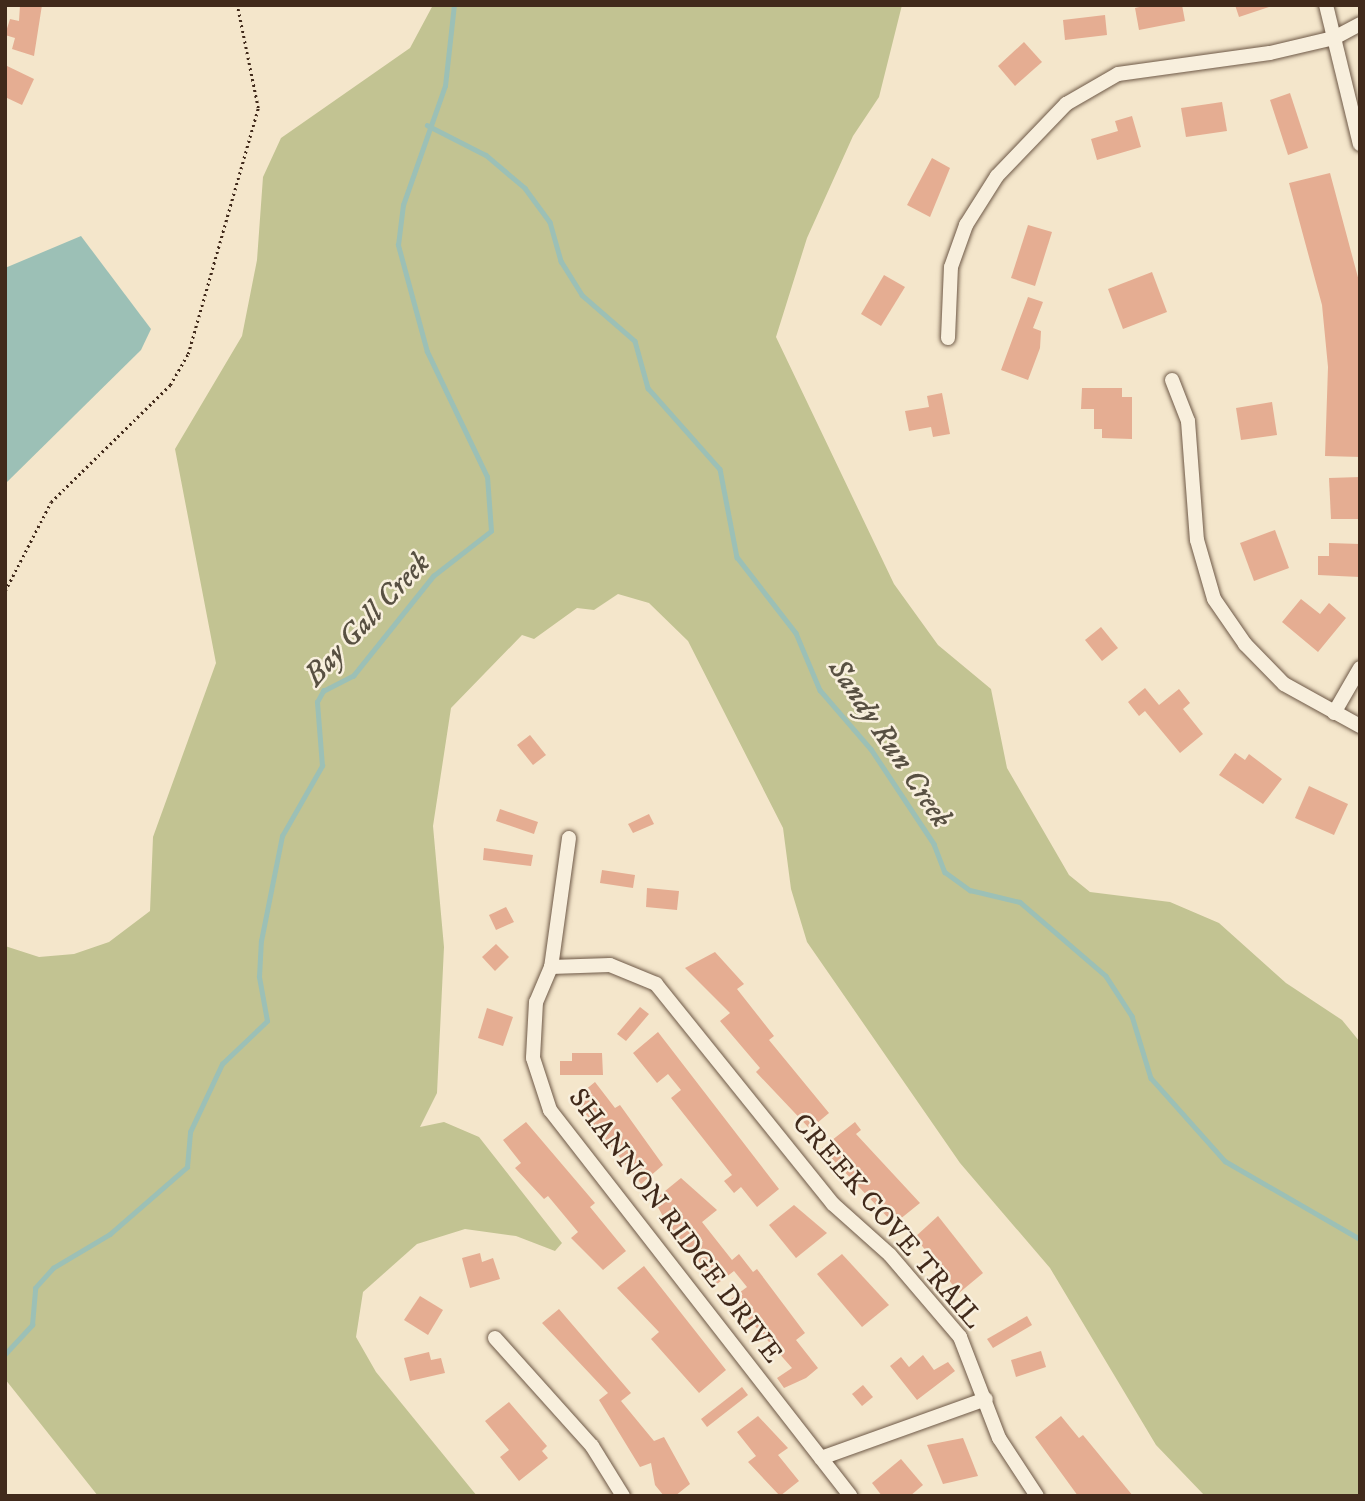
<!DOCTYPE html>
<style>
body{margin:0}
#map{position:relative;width:1365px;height:1501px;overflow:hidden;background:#f4e6cb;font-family:"IM FELL DW Pica",serif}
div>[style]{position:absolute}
.green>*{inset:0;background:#c2c392}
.water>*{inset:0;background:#9cc0b6}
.stream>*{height:4.5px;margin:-2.25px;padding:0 2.25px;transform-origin:2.25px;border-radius:2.25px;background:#9cc0b6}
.building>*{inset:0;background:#e5ad92}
.path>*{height:2.5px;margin-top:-1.25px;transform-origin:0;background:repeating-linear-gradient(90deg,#412a1b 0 2px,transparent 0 5.5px)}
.roads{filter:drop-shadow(0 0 2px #6e5947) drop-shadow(0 0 2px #6e5947)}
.minor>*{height:14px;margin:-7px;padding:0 7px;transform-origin:7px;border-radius:7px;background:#f8efdd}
span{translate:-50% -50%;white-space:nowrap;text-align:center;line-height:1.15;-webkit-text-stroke:5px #f8efdd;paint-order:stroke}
.street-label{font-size:28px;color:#412a1b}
.water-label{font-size:30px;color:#585042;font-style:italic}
.frame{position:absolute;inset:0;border:7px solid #412a1b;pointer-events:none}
</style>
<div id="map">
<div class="green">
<i style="clip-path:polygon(433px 5px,902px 5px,879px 97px,853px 136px,807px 238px,776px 337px,894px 584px,938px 645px,991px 689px,1007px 768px,1069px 875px,1090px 892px,1170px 902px,1219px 923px,1286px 983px,1342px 1020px,1360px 1042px,1360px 1496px,1205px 1496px,1156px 1445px,1050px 1268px,960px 1163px,807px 942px,791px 889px,783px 828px,688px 641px,649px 603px,618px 594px,594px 610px,577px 608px,534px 639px,522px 635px,451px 708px,433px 826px,444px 947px,437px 1093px,420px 1127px,444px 1122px,479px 1137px,562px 1243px,555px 1251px,516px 1236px,465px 1229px,417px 1244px,363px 1292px,356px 1337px,376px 1372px,477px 1496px,98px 1496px,5px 1379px,5px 946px,39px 957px,74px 954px,109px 942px,150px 911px,153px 837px,216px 663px,175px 449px,242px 336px,257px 260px,263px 177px,281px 138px,410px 48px)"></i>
</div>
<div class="water">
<i style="clip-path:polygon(81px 236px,151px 329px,141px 350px,5px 484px,5px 268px)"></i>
</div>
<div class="stream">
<i style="left:427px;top:125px;width:66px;rotate:27deg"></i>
<i style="left:486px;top:155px;width:51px;rotate:40.2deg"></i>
<i style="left:525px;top:188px;width:42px;rotate:53.7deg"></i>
<i style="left:550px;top:222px;width:41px;rotate:74.2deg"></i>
<i style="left:561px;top:261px;width:40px;rotate:58deg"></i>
<i style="left:582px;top:295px;width:70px;rotate:41deg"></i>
<i style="left:635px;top:341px;width:49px;rotate:74.5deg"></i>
<i style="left:648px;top:388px;width:108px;rotate:48.4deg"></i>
<i style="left:720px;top:469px;width:90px;rotate:79.1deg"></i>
<i style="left:737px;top:557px;width:96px;rotate:52.2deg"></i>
<i style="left:796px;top:633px;width:62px;rotate:67.2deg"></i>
<i style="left:820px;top:690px;width:78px;rotate:49.2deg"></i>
<i style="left:871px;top:749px;width:114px;rotate:56.4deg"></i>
<i style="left:934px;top:844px;width:30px;rotate:69deg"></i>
<i style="left:945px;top:872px;width:31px;rotate:36deg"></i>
<i style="left:970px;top:890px;width:51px;rotate:13.5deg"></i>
<i style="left:1020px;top:902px;width:113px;rotate:40.7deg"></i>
<i style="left:1106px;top:976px;width:48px;rotate:57deg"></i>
<i style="left:1132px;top:1016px;width:65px;rotate:73deg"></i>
<i style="left:1151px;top:1078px;width:111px;rotate:48.3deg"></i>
<i style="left:1225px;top:1161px;width:156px;rotate:30deg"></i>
<i style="left:5px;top:1354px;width:40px;rotate:-47deg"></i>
<i style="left:32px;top:1325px;width:37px;rotate:-85deg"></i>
<i style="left:35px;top:1288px;width:27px;rotate:-48deg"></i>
<i style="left:53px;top:1268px;width:66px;rotate:-30.8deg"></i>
<i style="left:110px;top:1234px;width:102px;rotate:-41deg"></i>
<i style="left:187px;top:1167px;width:35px;rotate:-85deg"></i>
<i style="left:190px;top:1132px;width:75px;rotate:-64.8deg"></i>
<i style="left:222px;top:1064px;width:62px;rotate:-43.7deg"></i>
<i style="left:267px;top:1021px;width:45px;rotate:-100.3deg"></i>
<i style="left:259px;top:977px;width:36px;rotate:-87deg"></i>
<i style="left:261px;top:941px;width:107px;rotate:-78.7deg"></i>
<i style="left:282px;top:836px;width:81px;rotate:-60.3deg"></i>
<i style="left:322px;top:766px;width:64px;rotate:-94.5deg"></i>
<i style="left:317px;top:702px;width:13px;rotate:-61deg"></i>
<i style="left:323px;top:691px;width:34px;rotate:-27deg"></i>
<i style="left:353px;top:676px;width:128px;rotate:-51.3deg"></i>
<i style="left:433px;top:576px;width:73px;rotate:-37.8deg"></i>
<i style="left:491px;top:531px;width:54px;rotate:-94.2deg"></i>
<i style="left:487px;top:477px;width:139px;rotate:-115.6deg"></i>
<i style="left:427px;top:352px;width:111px;rotate:-105.2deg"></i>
<i style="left:398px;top:245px;width:40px;rotate:-82.9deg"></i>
<i style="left:403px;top:205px;width:126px;rotate:-70.6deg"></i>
<i style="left:445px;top:86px;width:81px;rotate:-83.7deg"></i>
</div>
<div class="building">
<i style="clip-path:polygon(20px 5px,42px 5px,34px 56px,12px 49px,15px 38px,5px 35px,10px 19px,19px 21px)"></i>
<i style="clip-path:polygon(1148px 5px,1182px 5px,1185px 21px,1139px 30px,1135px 8px)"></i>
<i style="clip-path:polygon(1235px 5px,1268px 5px,1269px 7px,1239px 17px)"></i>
<i style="clip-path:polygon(1105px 15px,1107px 35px,1065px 40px,1063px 20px)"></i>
<i style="clip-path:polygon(1024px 42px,1042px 62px,1015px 86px,998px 66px)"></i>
<i style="clip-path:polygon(5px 65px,34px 79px,22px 105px,5px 97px)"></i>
<i style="clip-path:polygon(1290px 93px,1308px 148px,1288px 155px,1270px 100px)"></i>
<i style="clip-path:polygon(1222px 102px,1227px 131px,1186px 137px,1181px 108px)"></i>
<i style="clip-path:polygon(1132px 116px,1141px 147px,1097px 160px,1091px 139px,1118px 131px,1115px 121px)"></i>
<i style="clip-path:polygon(932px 158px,950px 168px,930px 217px,907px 205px)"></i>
<i style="clip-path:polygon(1330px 173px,1360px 285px,1360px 457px,1325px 456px,1328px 367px,1322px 305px,1289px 183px)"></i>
<i style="clip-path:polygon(1028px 225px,1052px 232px,1035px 286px,1011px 278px)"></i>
<i style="clip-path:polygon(1152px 272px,1167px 312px,1123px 329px,1108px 289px)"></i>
<i style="clip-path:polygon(884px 275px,905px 287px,881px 326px,861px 314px)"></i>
<i style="clip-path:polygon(1028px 297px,1043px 302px,1033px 328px,1041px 331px,1040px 348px,1028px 380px,1001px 370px)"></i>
<i style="clip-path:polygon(1082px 388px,1122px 388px,1122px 397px,1132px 397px,1132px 439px,1102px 438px,1102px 429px,1094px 429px,1094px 409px,1081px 409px)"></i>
<i style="clip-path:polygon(942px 393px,950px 434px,933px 437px,931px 427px,909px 431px,905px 411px,929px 407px,927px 396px)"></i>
<i style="clip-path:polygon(1272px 402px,1277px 435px,1241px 440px,1236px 408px)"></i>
<i style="clip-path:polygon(1360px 477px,1359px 519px,1331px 519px,1329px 478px)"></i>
<i style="clip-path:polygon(1275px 530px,1289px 568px,1254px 581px,1240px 543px)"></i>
<i style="clip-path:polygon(1329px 543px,1360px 544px,1359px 577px,1318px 575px,1318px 556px,1329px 556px)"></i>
<i style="clip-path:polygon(1301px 599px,1320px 614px,1329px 603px,1346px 618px,1318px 652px,1282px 622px)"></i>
<i style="clip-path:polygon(1101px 627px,1118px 648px,1102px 661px,1085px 640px)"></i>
<i style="clip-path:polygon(1145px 688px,1159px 705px,1179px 689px,1190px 703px,1183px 709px,1203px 734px,1180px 753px,1145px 711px,1139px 716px,1128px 702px)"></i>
<i style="clip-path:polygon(530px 735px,546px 755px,533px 765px,517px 745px)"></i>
<i style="clip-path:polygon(1235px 753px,1245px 760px,1249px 754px,1282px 779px,1263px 804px,1219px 775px)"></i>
<i style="clip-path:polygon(1309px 786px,1348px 804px,1334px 835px,1295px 818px)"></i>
<i style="clip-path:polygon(500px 809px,538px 822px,534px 834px,496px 821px)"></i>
<i style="clip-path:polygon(649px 814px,654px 824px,633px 833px,628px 824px)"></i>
<i style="clip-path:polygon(484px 848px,533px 855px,531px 866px,483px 860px)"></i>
<i style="clip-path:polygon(602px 870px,635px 875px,633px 888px,600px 883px)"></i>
<i style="clip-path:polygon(647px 888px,679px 891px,677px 910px,646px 907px)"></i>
<i style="clip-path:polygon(506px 907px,514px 922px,496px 930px,489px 915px)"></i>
<i style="clip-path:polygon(496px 944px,509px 957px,495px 971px,482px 957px)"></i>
<i style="clip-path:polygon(715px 952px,744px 984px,737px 989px,774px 1036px,769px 1040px,829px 1113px,810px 1129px,756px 1072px,760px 1068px,720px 1021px,730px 1013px,685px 968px)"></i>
<i style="clip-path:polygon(640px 1007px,649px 1014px,626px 1041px,617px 1034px)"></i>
<i style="clip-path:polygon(487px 1008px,513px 1017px,503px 1046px,478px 1038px)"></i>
<i style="clip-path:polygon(658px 1032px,779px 1189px,757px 1207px,741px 1187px,734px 1193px,724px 1181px,732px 1175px,671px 1098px,681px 1090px,668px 1074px,657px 1083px,633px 1053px)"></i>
<i style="clip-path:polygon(572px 1053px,602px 1053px,603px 1075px,560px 1075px,560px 1061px,572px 1061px)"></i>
<i style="clip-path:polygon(595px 1082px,615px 1108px,620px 1105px,663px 1165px,641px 1184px,574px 1099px)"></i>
<i style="clip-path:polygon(526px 1122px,595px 1203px,590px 1207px,626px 1251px,603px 1270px,571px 1238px,578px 1232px,548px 1196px,544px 1199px,515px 1168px,521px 1163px,503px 1140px)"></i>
<i style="clip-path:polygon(855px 1122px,861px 1130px,856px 1134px,920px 1203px,894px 1224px,822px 1148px)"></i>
<i style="clip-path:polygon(681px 1178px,717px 1210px,702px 1222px,732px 1260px,739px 1254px,753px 1272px,757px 1269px,805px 1333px,796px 1340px,818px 1368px,806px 1378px,784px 1388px,777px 1378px,792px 1368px,731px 1299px,747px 1287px,734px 1271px,717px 1284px,665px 1220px,654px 1200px)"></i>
<i style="clip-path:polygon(794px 1205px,827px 1233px,796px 1258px,769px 1225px)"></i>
<i style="clip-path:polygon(938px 1216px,983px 1273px,959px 1293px,915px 1237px)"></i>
<i style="clip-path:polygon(480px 1253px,482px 1262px,493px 1258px,500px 1279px,470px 1288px,462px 1258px)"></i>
<i style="clip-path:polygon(842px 1254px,889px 1305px,862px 1327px,817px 1274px)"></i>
<i style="clip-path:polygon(644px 1266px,726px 1370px,699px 1393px,651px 1339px,659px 1332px,617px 1288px)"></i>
<i style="clip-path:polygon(420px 1296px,443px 1310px,428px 1335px,404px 1320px)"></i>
<i style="clip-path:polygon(559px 1309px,631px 1393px,621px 1401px,654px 1441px,664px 1437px,690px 1484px,675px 1496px,664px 1496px,655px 1485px,651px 1463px,640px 1467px,599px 1400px,608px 1393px,542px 1323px)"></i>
<i style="clip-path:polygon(1027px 1316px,1032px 1325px,993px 1348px,987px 1339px)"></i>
<i style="clip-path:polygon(1041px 1351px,1046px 1367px,1016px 1377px,1011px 1360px)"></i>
<i style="clip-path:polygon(429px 1352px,431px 1360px,441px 1358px,445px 1373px,410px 1381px,404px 1358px)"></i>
<i style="clip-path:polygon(923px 1355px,934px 1370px,948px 1362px,955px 1371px,917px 1400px,890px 1366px,901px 1357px,909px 1367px)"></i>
<i style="clip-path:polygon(863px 1385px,873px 1397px,862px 1406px,852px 1394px)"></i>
<i style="clip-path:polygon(742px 1387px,748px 1395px,707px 1427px,701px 1419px)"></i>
<i style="clip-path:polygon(509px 1402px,547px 1446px,542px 1451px,548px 1458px,519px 1481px,500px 1457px,509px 1450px,485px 1421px)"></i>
<i style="clip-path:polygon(758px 1416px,788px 1448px,778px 1455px,799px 1481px,780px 1496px,748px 1462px,756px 1456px,737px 1432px)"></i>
<i style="clip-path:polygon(1061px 1416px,1079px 1438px,1083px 1435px,1133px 1496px,1078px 1496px,1035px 1437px)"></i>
<i style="clip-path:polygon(963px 1438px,978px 1476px,943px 1484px,927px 1445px)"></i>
<i style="clip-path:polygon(901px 1459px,923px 1485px,910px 1496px,882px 1496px,872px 1483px)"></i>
</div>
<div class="path">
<i style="left:5px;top:591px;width:100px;rotate:-62.7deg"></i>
<i style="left:51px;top:502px;width:167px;rotate:-44.5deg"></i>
<i style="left:170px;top:385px;width:36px;rotate:-60deg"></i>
<i style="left:188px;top:354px;width:256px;rotate:-74.1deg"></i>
<i style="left:258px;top:108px;width:105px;rotate:-101.5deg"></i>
</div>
<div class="roads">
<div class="minor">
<i style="left:1326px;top:5px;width:143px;rotate:76.3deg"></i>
<i style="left:948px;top:338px;width:71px;rotate:-87.6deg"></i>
<i style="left:951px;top:267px;width:45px;rotate:-70.3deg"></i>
<i style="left:966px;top:225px;width:58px;rotate:-57.7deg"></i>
<i style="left:997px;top:176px;width:100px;rotate:-46.2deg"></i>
<i style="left:1066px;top:104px;width:60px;rotate:-30deg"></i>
<i style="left:1118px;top:74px;width:153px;rotate:-7.9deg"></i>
<i style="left:1270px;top:53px;width:66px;rotate:-13.2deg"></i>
<i style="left:1334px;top:38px;width:30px;rotate:-28deg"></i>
<i style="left:1172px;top:380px;width:44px;rotate:68.7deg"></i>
<i style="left:1188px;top:421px;width:119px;rotate:85.7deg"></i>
<i style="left:1197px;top:540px;width:61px;rotate:73.9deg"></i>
<i style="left:1214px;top:599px;width:55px;rotate:55.4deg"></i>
<i style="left:1245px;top:644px;width:56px;rotate:45.7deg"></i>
<i style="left:1284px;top:684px;width:87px;rotate:28.9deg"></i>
<i style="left:1334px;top:713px;width:52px;rotate:-60deg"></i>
<i style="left:569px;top:838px;width:130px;rotate:97.9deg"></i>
<i style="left:551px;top:967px;width:38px;rotate:113deg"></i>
<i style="left:536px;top:1002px;width:56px;rotate:93.1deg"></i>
<i style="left:533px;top:1058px;width:55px;rotate:71.9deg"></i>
<i style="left:550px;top:1110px;width:489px;rotate:52.1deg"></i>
<i style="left:551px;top:967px;width:59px;rotate:-1.9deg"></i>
<i style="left:610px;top:965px;width:50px;rotate:22.4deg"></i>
<i style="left:656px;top:984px;width:282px;rotate:51.2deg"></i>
<i style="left:833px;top:1204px;width:76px;rotate:41.8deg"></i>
<i style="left:890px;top:1255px;width:108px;rotate:49.5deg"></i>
<i style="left:960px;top:1337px;width:108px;rotate:68.9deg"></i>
<i style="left:999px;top:1438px;width:69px;rotate:56.8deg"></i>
<i style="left:495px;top:1338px;width:145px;rotate:48.1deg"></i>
<i style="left:592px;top:1446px;width:59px;rotate:58.2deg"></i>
<i style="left:821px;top:1458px;width:175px;rotate:-19.7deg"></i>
</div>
</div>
<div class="street-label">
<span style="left:887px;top:1221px;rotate:49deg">CREEK COVE TRAIL</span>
<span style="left:675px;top:1226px;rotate:53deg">SHANNON RIDGE DRIVE</span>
</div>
<div class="water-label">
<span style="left:368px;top:620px;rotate:-47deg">Bay Gall Creek</span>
<span style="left:889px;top:744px;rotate:56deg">Sandy Run Creek</span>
</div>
<div class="frame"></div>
</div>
